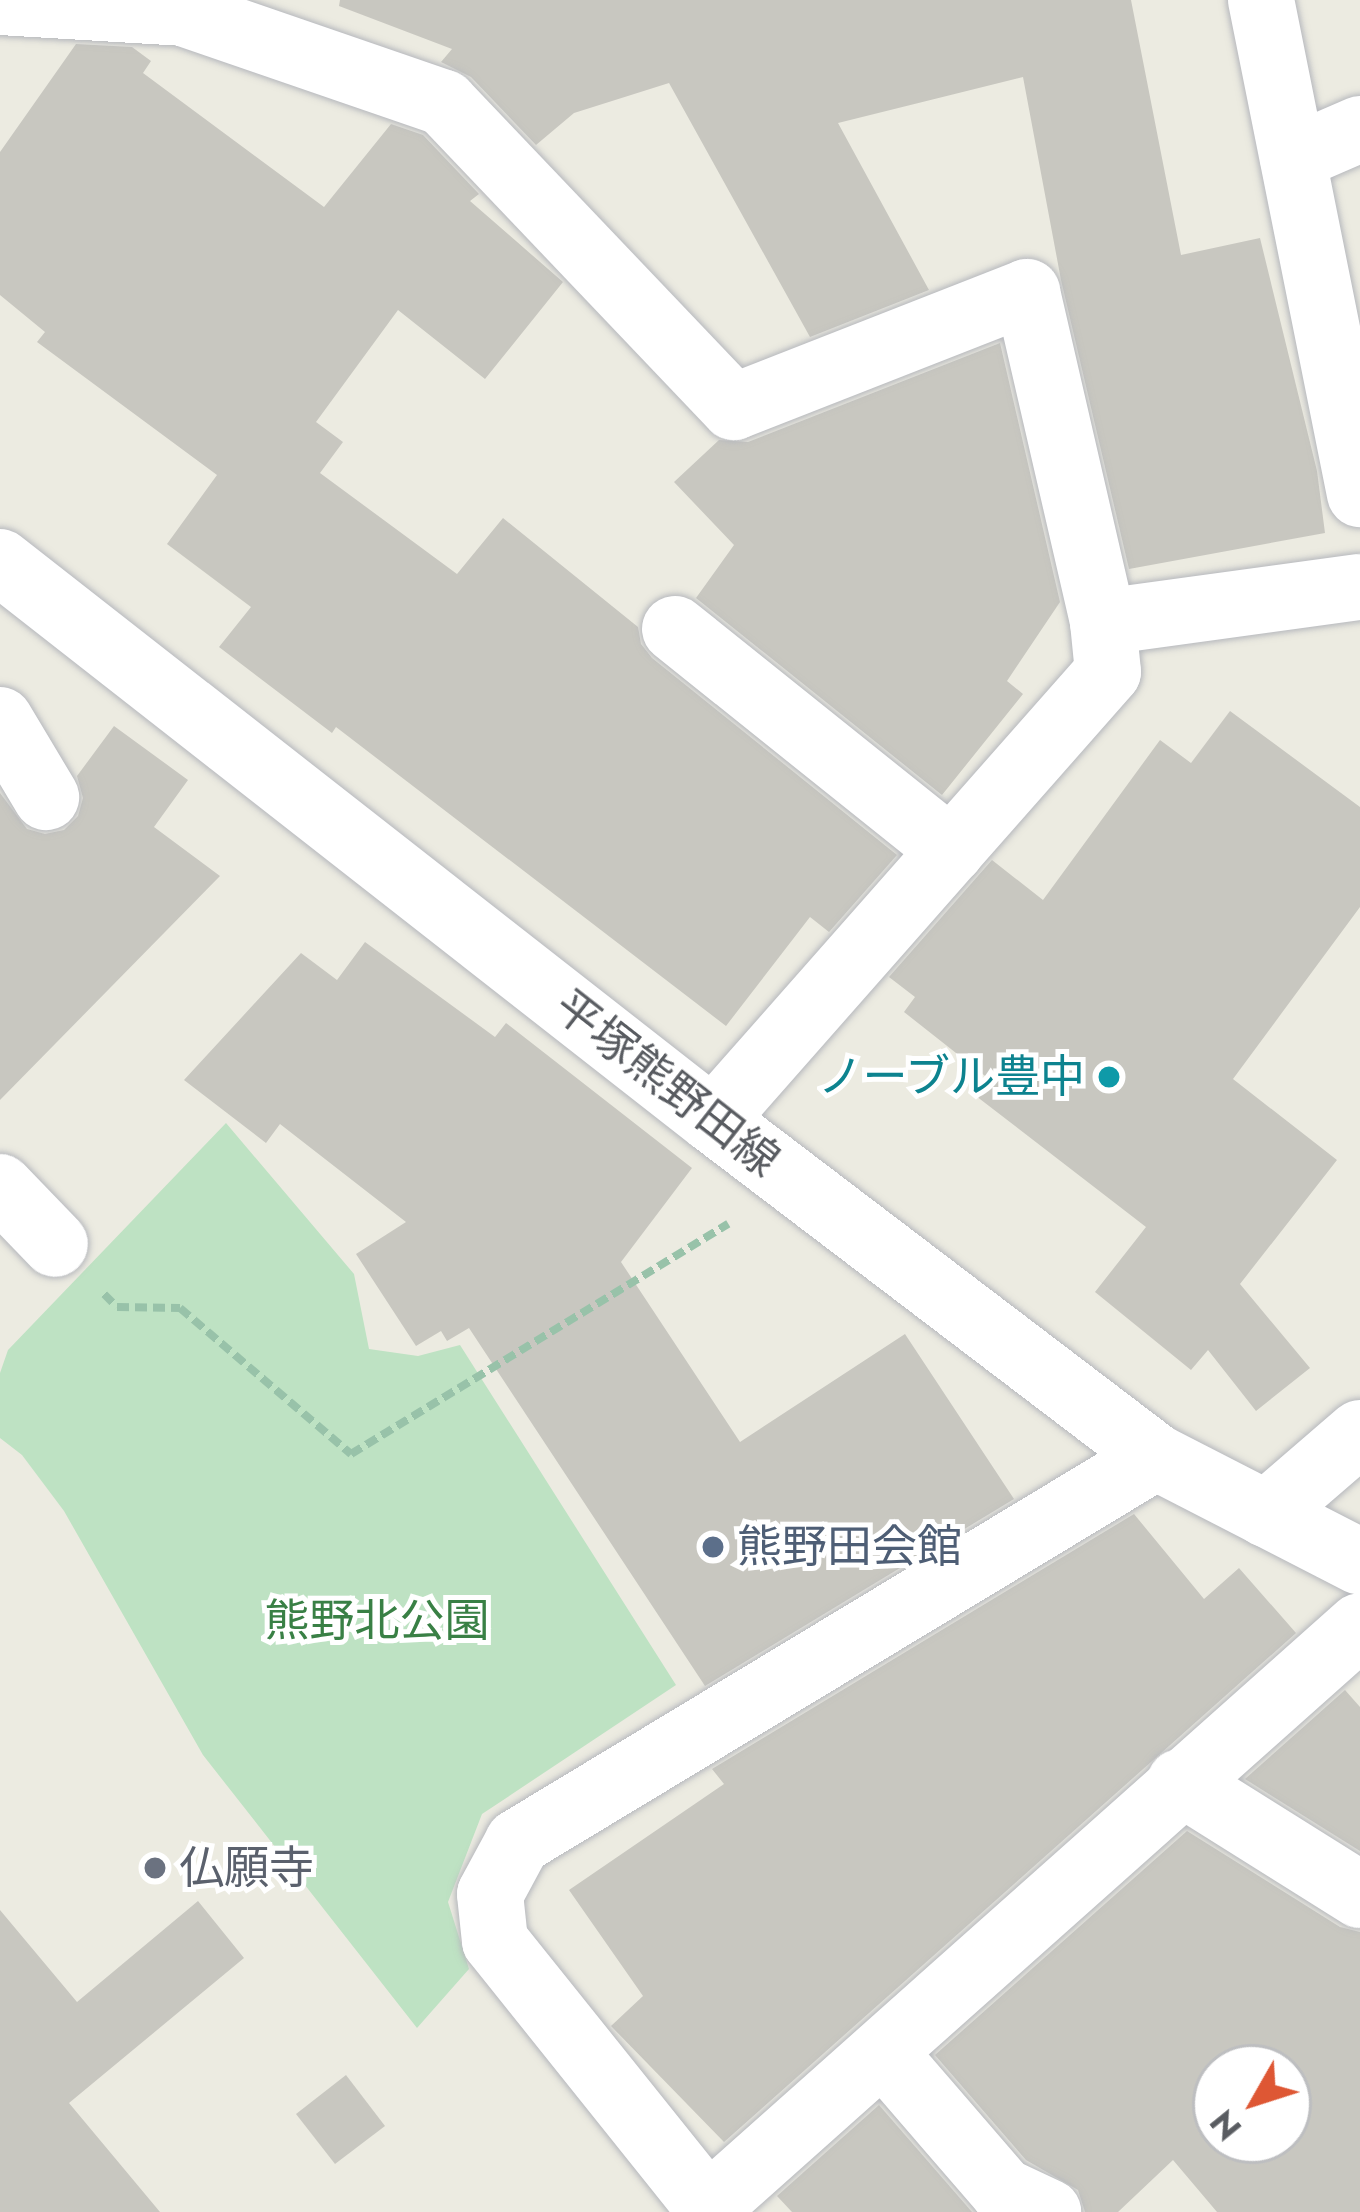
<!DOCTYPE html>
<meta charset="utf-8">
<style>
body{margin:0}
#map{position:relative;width:1360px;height:2212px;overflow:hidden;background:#ecebe1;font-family:Jost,"Noto Sans JP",sans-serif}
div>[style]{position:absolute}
.green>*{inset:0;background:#bee2c3}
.building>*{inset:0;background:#c8c7c0}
.path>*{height:8px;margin-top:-4px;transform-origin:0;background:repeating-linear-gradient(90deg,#98c2a9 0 12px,transparent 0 18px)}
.roads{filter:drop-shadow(0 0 3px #b6b8bd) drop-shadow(0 0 3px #b6b8bd)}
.minor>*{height:66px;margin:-33px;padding:0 33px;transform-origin:33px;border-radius:33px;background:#fff}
.dots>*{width:33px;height:33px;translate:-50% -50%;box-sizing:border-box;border:6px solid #fff;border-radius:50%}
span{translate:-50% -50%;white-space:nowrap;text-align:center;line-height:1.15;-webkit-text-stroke:10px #fff;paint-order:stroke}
.culture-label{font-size:45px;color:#0d838f}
.right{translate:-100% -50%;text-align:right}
.street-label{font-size:45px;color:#595c61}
.service-label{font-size:45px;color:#4e5e75}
.left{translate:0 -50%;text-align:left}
.park-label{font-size:45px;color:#398045}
.worship-label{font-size:45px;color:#5b616d}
.north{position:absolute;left:1192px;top:2044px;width:120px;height:120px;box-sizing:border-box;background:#fff;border:3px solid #bdbec0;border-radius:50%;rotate:231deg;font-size:33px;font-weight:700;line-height:48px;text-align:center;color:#595c61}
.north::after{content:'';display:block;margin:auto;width:42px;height:54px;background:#de5734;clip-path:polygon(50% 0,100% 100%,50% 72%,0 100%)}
</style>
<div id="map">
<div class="green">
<i style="clip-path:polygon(226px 1123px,354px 1274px,369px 1349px,418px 1356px,460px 1345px,676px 1685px,482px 1814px,448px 1902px,469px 1969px,417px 2028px,203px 1755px,64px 1511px,22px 1455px,0 1438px,0 1373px,8px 1350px)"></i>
</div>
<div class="building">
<i style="clip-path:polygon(340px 0,1131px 0,1181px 255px,1260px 238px,1317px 471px,1325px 533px,1129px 569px,1061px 280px,1023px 77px,838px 123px,929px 290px,810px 337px,669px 83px,574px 113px,536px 145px,471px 77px,441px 62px,452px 49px,339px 6px)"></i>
<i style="clip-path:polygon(76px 44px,132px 47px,151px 61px,143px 73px,324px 207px,391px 124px,423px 135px,479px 194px,470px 201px,563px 282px,485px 379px,398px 310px,316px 422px,343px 442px,320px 473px,457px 574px,503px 518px,638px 627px,641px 644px,652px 658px,897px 855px,829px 932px,810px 917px,726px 1026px,336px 727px,332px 733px,219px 647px,251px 607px,167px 544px,217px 475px,37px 342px,45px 332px,0 295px,0 152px)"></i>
<i style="clip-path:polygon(1000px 343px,1060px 602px,1007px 681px,1023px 694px,942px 795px,696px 598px,734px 545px,674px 482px,719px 440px,748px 442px)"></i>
<i style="clip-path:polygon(1230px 711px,1360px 807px,1360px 907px,1233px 1079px,1337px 1160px,1240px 1284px,1310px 1368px,1256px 1411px,1208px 1350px,1191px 1370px,1095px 1292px,1146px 1227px,976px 1096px,989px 1079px,904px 1012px,915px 997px,889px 977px,992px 860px,1043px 900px,1160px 740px,1191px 763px)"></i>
<i style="clip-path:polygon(114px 726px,188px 780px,154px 827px,220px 876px,0 1100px,0 793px,27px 829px,45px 834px,64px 830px,78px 816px,83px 798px,77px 776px)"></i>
<i style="clip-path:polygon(365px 942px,495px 1037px,506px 1023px,692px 1168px,621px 1262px,740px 1442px,905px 1334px,1014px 1499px,705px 1686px,469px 1328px,447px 1341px,441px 1331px,416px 1346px,356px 1254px,406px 1222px,280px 1124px,266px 1143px,184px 1080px,301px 953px,337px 980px)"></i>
<i style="clip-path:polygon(1134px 1514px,1204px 1599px,1239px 1568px,1296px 1633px,724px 2142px,611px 2026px,643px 1996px,569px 1890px,724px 1784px,712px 1769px)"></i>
<i style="clip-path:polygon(1345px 1690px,1360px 1707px,1360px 1851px,1245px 1779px)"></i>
<i style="clip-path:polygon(evenodd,1187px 1831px,1340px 1927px,1360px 1932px,1360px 2212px,1217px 2212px,1173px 2160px,1118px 2212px,1085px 2212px,1078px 2190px,1026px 2160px,935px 2055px,1187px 1831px,1216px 2068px,1288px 2068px,1288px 2140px,1216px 2140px,1216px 2068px)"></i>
<i style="clip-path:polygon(198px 1901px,244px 1958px,69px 2103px,160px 2212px,0 2212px,0 1910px,77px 2002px)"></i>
<i style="clip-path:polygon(346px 2075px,385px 2126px,335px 2164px,296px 2114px)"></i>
<i style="clip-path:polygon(879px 2105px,972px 2212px,792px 2212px,777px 2196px)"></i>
</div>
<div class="path">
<i style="left:104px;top:1294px;width:18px;rotate:45deg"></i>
<i style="left:117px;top:1307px;width:63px;rotate:0.9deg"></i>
<i style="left:180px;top:1308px;width:225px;rotate:40.5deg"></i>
<i style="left:351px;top:1454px;width:442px;rotate:-31.4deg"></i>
</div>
<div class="roads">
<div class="minor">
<i style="left:1261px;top:0;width:504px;rotate:78.67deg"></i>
<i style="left:0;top:2px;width:183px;rotate:3.4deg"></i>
<i style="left:183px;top:13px;width:276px;rotate:19deg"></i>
<i style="left:444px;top:103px;width:420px;rotate:46.4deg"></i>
<i style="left:734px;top:407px;width:315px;rotate:-21.4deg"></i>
<i style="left:1027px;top:292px;width:339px;rotate:77deg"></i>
<i style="left:1103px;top:622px;width:50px;rotate:84.3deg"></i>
<i style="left:1108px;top:672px;width:597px;rotate:131.4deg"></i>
<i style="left:1293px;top:158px;width:73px;rotate:-23.4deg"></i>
<i style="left:0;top:562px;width:905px;rotate:38.05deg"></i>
<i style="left:713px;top:1120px;width:557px;rotate:37.26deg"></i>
<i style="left:1156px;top:1457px;width:229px;rotate:27.2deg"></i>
<i style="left:1103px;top:622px;width:259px;rotate:-7.8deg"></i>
<i style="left:675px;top:629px;width:354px;rotate:38.7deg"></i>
<i style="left:0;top:720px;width:90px;rotate:59.1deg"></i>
<i style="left:0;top:1187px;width:79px;rotate:46deg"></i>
<i style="left:1266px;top:1514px;width:124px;rotate:-40.8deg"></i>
<i style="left:1180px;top:1782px;width:213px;rotate:32.1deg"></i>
<i style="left:884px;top:2053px;width:182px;rotate:49.2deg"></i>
<i style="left:1003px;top:2191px;width:50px;rotate:25deg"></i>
<i style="left:708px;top:2207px;width:873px;rotate:-41.7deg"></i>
<i style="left:712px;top:2212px;width:347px;rotate:-128.7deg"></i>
<i style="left:495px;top:1941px;width:47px;rotate:-96.1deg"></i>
<i style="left:490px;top:1894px;width:59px;rotate:-61.7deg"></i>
<i style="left:518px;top:1842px;width:745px;rotate:-31.11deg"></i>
</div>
</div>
<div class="dots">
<i style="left:1109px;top:1077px;background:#0f9aa8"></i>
<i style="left:713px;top:1547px;background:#5c6f8a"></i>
<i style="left:155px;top:1868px;background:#6b7280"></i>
</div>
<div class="culture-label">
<span class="right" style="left:1085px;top:1077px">ノーブル豊中</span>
</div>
<div class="street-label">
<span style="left:667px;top:1083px;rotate:38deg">平塚熊野田線</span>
</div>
<div class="service-label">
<span class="left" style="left:737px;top:1547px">熊野田会館</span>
</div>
<div class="park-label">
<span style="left:377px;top:1621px">熊野北公園</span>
</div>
<div class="worship-label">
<span class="left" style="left:179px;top:1868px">仏願寺</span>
</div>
<div class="north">N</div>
</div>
